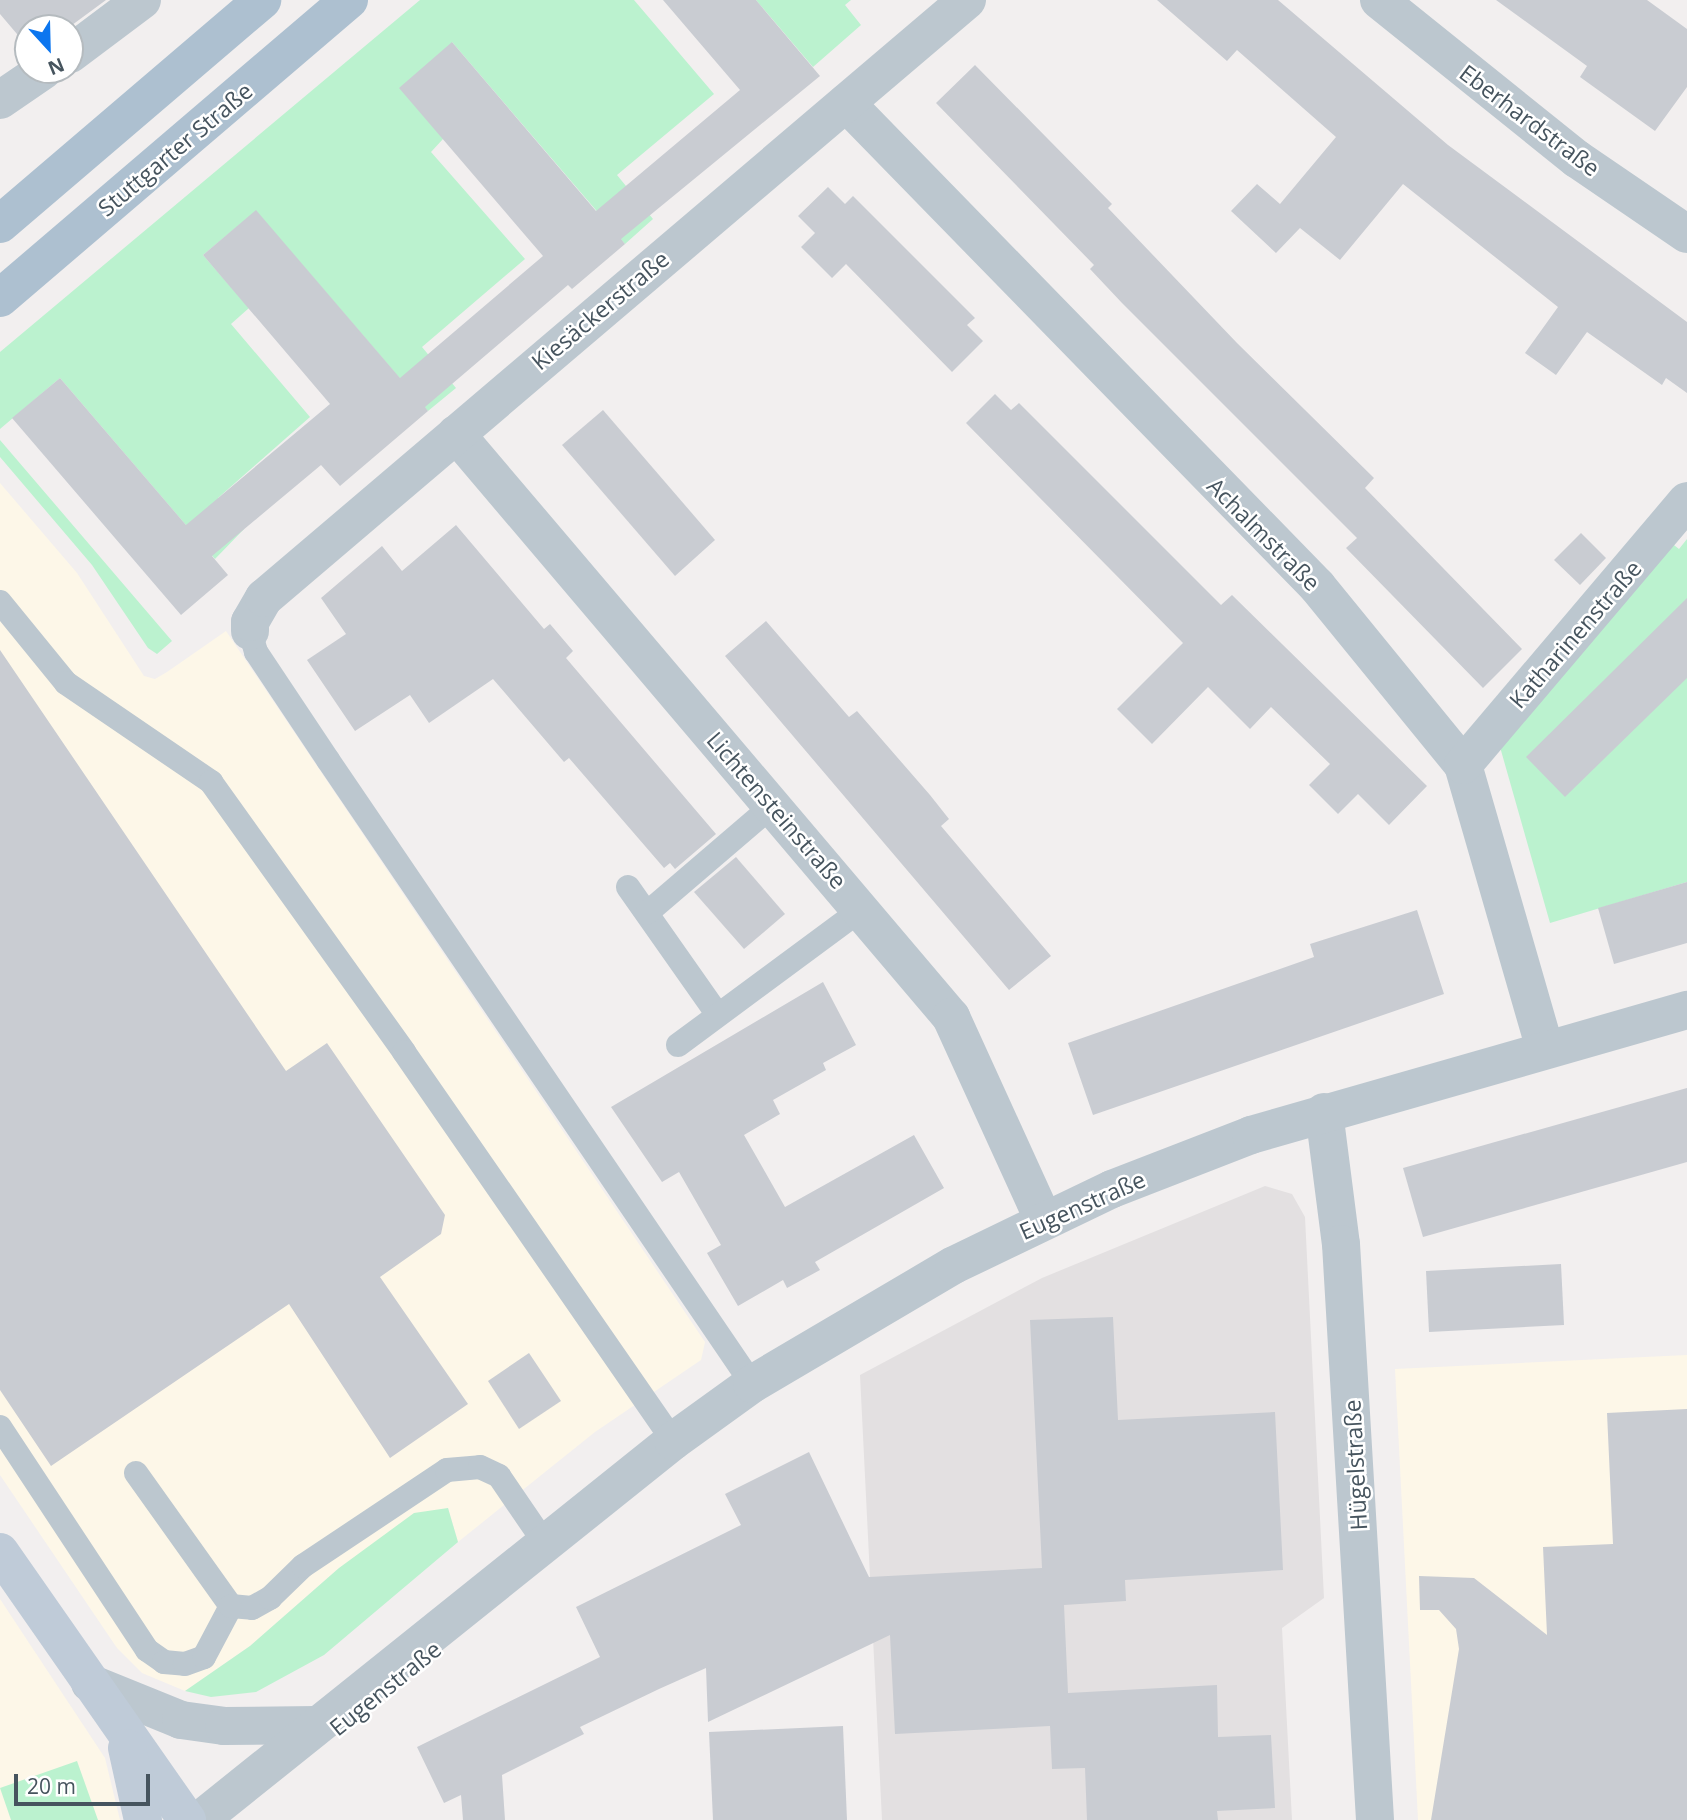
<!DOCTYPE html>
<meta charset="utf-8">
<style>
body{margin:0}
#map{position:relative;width:1687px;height:1820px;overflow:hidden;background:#f2efef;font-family:"Open Sans",sans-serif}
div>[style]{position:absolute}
.commercial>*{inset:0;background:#fdf7e8}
.education>*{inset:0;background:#e3e0e1}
.green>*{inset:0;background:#bbf2cf}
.building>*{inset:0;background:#c9ccd2}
.lane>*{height:24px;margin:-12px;padding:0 12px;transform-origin:12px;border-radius:12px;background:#bcc7cf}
.street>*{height:38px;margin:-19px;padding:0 19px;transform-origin:19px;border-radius:19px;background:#bcc7cf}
.secondary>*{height:38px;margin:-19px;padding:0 19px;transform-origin:19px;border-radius:19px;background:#bfcbd8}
.primary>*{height:38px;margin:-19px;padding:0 19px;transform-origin:19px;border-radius:19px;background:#adc0d0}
span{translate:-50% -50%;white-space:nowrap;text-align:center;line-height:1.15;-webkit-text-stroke:5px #fff;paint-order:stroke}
.street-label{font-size:23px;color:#46545e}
.north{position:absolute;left:14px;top:14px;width:70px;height:70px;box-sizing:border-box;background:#fff;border:2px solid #b5bbbf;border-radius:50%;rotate:158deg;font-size:19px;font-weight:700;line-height:28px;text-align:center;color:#46545e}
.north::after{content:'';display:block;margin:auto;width:24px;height:32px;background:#0c76ef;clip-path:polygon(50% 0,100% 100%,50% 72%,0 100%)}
.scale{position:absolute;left:14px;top:1774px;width:136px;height:32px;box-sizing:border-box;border:4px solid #46545e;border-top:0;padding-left:9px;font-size:21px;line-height:24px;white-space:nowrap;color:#46545e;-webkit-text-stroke:5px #fff;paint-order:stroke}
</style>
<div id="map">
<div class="commercial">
<i style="clip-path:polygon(0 483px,77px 573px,144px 676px,155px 679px,167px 672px,226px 631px,705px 1342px,701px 1360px,595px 1432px,458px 1542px,448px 1508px,339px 1568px,250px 1646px,185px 1691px,142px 1673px,117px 1648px,0 1475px)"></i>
<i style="clip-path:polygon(1687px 1355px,1687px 1820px,1418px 1820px,1395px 1369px)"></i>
<i style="clip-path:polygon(0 1599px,105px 1758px,120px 1820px,0 1820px)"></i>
</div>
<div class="education">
<i style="clip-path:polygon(1265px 1186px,1292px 1194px,1305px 1217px,1324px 1598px,1282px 1628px,1292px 1820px,882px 1820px,860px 1375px,1042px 1278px)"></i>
</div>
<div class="green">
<i style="clip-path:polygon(420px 0,634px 0,714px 94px,617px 175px,653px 219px,625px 244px,452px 42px,443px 139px,431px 152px,525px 259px,422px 347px,456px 388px,428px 411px,256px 211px,203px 255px,249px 308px,231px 324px,310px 417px,218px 498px,244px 529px,215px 559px,60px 378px,0 429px,0 352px)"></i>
<i style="clip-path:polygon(756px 0,851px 0,845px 5px,861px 25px,813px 67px)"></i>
<i style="clip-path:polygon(0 440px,172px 641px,157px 654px,148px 648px,92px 565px,0 457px)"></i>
<i style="clip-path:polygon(1687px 539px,1687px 882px,1550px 923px,1500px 747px,1670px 542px,1679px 549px)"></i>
<i style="clip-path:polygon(448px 1508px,458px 1542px,324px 1655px,256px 1692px,211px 1697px,185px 1691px,250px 1646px,339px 1568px,414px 1513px)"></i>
<i style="clip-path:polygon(77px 1761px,98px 1820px,11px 1820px,0 1788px)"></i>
</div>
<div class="building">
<i style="clip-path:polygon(0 0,106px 0,68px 28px,28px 28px,28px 47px,0 14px)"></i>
<i style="clip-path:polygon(663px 0,756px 0,820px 76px,621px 239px,625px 244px,572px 289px,568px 285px,425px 407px,428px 411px,340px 486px,321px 465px,212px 556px,228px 575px,181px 615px,12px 418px,60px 378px,186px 525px,330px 404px,203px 255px,256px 210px,400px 378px,543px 256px,399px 88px,452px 42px,596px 211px,740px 90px)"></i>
<i style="clip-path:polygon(1157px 0,1278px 0,1448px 145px,1687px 322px,1687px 393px,1666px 378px,1662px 385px,1587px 332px,1556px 375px,1525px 353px,1558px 307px,1403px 184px,1340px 260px,1300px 228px,1276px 253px,1231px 211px,1257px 184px,1280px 204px,1336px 137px,1237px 50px,1227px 61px)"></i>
<i style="clip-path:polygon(1496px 0,1647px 0,1687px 29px,1687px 87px,1655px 131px,1580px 77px,1587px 66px)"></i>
<i style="clip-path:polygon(975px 65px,1112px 204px,1108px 208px,1237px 343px,1374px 478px,1365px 488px,1522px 649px,1483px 688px,1346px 548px,1357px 538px,1122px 303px,1090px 269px,1094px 265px,936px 103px)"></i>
<i style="clip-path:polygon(828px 187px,845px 204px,853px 196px,975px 318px,967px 325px,983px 341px,952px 372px,846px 264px,832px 278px,801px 247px,815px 233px,798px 216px)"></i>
<i style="clip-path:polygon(995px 394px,1011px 410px,1019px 403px,1221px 605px,1232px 595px,1427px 786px,1389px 825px,1358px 794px,1338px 814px,1309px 785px,1330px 764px,1271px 707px,1250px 729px,1208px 687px,1152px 744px,1117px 709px,1183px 643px,966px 423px)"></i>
<i style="clip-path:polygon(603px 410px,715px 540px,675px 576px,562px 445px)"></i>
<i style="clip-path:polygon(456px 525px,544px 629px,550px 624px,573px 651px,566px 658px,716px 834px,675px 869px,670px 863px,664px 868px,569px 758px,564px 762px,493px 679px,429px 723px,410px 695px,355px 731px,307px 660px,346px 634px,321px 598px,382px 546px,402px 571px)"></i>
<i style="clip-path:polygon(1581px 533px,1606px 558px,1580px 585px,1554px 560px)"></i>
<i style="clip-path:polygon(1687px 598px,1687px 678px,1565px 797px,1526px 757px)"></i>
<i style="clip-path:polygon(766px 621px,849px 717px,857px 711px,930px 795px,949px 819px,941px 826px,1051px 956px,1009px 990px,725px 656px)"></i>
<i style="clip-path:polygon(0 650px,286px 1071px,327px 1043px,445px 1215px,441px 1234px,380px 1277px,468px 1404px,390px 1458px,289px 1304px,51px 1466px,0 1390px)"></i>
<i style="clip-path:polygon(736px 857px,785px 914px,744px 949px,694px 892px)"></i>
<i style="clip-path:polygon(1687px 882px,1687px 943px,1614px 964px,1598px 908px)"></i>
<i style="clip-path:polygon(1417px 910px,1444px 994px,1093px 1115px,1068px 1043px,1314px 957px,1310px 944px)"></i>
<i style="clip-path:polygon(823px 982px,856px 1045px,823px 1063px,826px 1070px,773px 1100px,780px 1114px,744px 1135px,785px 1207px,914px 1135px,944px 1188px,815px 1262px,820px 1270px,787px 1288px,783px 1280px,738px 1306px,707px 1253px,721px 1245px,679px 1172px,662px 1182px,611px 1107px)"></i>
<i style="clip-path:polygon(1687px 1088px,1687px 1162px,1423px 1237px,1403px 1168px)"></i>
<i style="clip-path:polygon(1561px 1264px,1564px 1325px,1429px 1332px,1426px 1271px)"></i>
<i style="clip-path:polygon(1113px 1317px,1118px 1420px,1275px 1412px,1283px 1570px,1125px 1580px,1126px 1601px,1064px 1605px,1068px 1693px,1217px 1685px,1218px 1737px,1271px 1735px,1275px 1808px,1217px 1811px,1218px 1820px,1087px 1820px,1085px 1768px,1052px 1769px,1050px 1726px,895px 1734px,890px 1635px,708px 1722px,706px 1668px,659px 1689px,580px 1727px,584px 1734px,502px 1775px,505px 1820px,463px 1820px,461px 1795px,444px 1803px,417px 1747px,600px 1657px,576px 1607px,741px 1525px,725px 1494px,809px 1452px,869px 1577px,1042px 1568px,1030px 1320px)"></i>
<i style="clip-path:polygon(529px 1353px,561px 1401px,519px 1429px,488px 1381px)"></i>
<i style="clip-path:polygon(1687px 1409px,1687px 1820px,1431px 1820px,1459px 1649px,1456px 1629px,1439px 1610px,1420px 1610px,1419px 1576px,1474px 1578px,1547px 1635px,1543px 1547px,1613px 1544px,1607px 1413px)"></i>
<i style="clip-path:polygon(843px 1726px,847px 1820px,713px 1820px,709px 1732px)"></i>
</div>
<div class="lane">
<i style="left:0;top:602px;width:104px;rotate:50.8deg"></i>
<i style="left:66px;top:683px;width:176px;rotate:34.3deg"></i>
<i style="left:211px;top:782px;width:332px;rotate:54.4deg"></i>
<i style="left:404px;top:1052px;width:473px;rotate:55.3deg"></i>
<i style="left:250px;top:631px;width:22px;rotate:74deg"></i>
<i style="left:256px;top:652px;width:130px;rotate:56.3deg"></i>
<i style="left:328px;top:760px;width:754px;rotate:55.8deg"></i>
<i style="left:628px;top:887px;width:156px;rotate:54.9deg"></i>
<i style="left:647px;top:913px;width:166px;rotate:-40.6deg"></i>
<i style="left:678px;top:1045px;width:229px;rotate:-36.5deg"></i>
<i style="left:0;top:1427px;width:267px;rotate:56.6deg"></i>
<i style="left:147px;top:1650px;width:21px;rotate:35deg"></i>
<i style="left:164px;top:1662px;width:21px;rotate:5deg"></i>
<i style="left:185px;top:1664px;width:20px;rotate:-20deg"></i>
<i style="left:204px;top:1657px;width:58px;rotate:-62.1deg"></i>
<i style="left:136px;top:1473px;width:163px;rotate:54.5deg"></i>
<i style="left:231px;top:1606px;width:21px;rotate:5deg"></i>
<i style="left:252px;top:1608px;width:21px;rotate:-29deg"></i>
<i style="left:270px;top:1598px;width:46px;rotate:-44.1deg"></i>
<i style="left:303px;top:1566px;width:173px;rotate:-33.7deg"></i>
<i style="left:447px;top:1470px;width:33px;rotate:-5deg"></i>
<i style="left:480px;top:1467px;width:21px;rotate:25deg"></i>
<i style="left:499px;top:1476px;width:80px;rotate:55.7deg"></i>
</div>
<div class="street">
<i style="left:1379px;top:0;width:254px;rotate:38.8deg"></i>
<i style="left:1577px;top:159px;width:133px;rotate:34.3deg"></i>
<i style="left:70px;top:54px;width:90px;rotate:-36.9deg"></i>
<i style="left:0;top:100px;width:53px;rotate:-34.3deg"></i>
<i style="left:846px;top:103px;width:675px;rotate:45.72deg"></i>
<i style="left:1317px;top:586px;width:231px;rotate:50.8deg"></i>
<i style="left:1463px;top:765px;width:296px;rotate:73.9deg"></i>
<i style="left:456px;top:434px;width:765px;rotate:49.67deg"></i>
<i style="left:951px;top:1017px;width:224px;rotate:65.5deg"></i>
<i style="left:250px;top:631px;width:9px;rotate:-90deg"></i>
<i style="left:250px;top:622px;width:28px;rotate:-60deg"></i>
<i style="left:264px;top:598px;width:923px;rotate:-40.39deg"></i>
<i style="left:1463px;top:765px;width:346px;rotate:-49.7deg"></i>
<i style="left:1324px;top:1112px;width:133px;rotate:82.7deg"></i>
<i style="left:1341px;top:1244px;width:577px;rotate:86.62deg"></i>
<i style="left:90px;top:1683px;width:98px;rotate:22.1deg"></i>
<i style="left:181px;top:1720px;width:43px;rotate:7.9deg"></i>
<i style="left:224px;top:1726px;width:93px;rotate:-0.6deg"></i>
<i style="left:200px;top:1820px;width:606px;rotate:-38.7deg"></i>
<i style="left:673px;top:1441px;width:97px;rotate:-35.8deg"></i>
<i style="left:752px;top:1384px;width:234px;rotate:-30.5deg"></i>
<i style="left:954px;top:1265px;width:175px;rotate:-25.7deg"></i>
<i style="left:1112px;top:1189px;width:149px;rotate:-21.2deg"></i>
<i style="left:1251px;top:1135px;width:454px;rotate:-16deg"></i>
</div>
<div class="secondary">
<i style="left:0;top:1552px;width:327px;rotate:55.1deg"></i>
<i style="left:127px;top:1748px;width:74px;rotate:77.5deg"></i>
</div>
<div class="primary">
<i style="left:0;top:224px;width:345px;rotate:-40.5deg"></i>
<i style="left:0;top:298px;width:459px;rotate:-40.5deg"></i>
</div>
<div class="street-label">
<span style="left:1530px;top:120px;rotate:37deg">Eberhardstraße</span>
<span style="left:175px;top:149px;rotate:-40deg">Stuttgarter Straße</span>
<span style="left:600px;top:310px;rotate:-40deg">Kiesäckerstraße</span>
<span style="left:1264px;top:534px;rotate:45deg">Achalmstraße</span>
<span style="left:1575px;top:634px;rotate:-49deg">Katharinenstraße</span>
<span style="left:777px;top:810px;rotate:49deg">Lichtensteinstraße</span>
<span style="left:1082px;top:1205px;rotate:-24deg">Eugenstraße</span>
<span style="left:1355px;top:1465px;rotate:-93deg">Hügelstraße</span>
<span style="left:385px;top:1688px;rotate:-39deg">Eugenstraße</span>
</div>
<div class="north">N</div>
<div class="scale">20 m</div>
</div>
